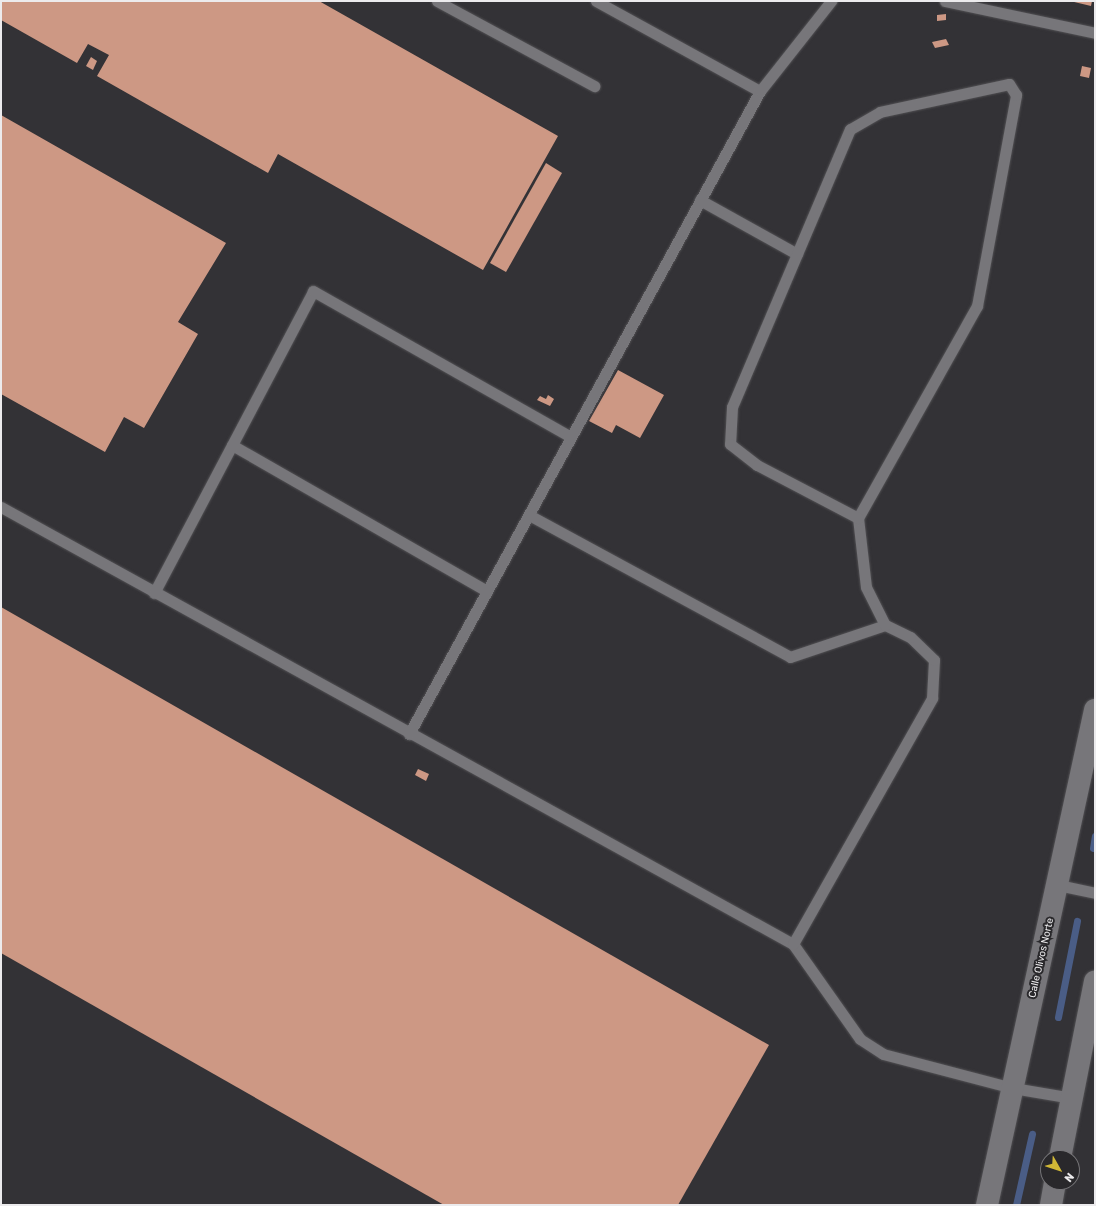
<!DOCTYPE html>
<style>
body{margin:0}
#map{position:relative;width:1096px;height:1206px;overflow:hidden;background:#333236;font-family:Rubik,sans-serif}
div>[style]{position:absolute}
.stream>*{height:7px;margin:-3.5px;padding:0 3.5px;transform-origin:3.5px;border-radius:3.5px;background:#4a5d86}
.building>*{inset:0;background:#cd9884}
.roads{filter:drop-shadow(0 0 1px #515053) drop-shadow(0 0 1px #515053)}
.lane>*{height:11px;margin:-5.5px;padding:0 5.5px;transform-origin:5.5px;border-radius:5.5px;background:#77767a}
.secondary>*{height:22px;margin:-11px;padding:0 11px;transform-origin:11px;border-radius:11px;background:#77767a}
span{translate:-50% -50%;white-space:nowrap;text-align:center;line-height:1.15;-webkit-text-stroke:4px #29282b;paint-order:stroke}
.street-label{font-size:10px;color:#ecebed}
.frame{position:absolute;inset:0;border:2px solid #ecebed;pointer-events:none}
.north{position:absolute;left:1040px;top:1150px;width:40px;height:40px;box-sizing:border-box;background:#29282b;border:1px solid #777679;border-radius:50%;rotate:129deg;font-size:11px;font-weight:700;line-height:16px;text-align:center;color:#ecebed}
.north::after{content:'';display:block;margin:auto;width:14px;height:18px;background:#d0b736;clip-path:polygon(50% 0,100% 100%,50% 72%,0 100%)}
</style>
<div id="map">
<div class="stream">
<i style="left:1093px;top:848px;width:12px;rotate:-81deg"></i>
<i style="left:1058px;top:1017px;width:98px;rotate:-78.8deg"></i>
<i style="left:1016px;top:1205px;width:73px;rotate:-77.3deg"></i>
</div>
<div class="building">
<i style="clip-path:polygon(1px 1px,319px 1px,558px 136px,483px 270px,278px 154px,268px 173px,97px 76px,109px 55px,88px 44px,77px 63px,1px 20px)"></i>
<i style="clip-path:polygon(1070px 1px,1092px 1px,1091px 6px)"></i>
<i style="clip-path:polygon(946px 14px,946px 20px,937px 21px,937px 15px)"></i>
<i style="clip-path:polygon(946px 39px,949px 45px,935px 48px,932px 42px)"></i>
<i style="clip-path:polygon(91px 57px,97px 61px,93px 70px,86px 66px)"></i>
<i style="clip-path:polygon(1082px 66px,1091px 68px,1089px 78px,1080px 76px)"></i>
<i style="clip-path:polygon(1px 115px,226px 243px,178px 322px,198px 334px,144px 428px,124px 417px,105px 452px,1px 394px)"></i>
<i style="clip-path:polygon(546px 163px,562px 173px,506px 272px,490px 263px)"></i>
<i style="clip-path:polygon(618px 370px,664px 395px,640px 438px,616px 425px,612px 433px,589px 421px)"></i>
<i style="clip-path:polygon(548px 395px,554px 399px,550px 406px,537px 400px,540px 396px,546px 399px)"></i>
<i style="clip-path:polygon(1px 607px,769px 1045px,678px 1205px,444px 1205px,1px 953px)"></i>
<i style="clip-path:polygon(418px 769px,429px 774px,426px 781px,415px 775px)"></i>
</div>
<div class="roads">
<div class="lane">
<i style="left:437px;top:1px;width:179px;rotate:28.4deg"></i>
<i style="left:596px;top:1px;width:187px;rotate:28.8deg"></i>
<i style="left:945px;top:1px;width:153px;rotate:12deg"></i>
<i style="left:700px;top:200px;width:111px;rotate:29.1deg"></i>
<i style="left:232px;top:445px;width:294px;rotate:29.8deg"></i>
<i style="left:1px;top:507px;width:905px;rotate:28.89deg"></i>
<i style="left:793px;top:944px;width:116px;rotate:54.8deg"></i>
<i style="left:860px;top:1039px;width:27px;rotate:33deg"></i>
<i style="left:883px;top:1054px;width:134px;rotate:14.7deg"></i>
<i style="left:1013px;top:1088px;width:60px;rotate:9.6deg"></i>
<i style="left:529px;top:515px;width:297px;rotate:28.5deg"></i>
<i style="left:790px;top:657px;width:100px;rotate:-18.6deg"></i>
<i style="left:154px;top:593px;width:341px;rotate:-62.2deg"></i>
<i style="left:313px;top:291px;width:296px;rotate:29.5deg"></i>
<i style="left:409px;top:734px;width:733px;rotate:-61.37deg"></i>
<i style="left:760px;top:91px;width:115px;rotate:-51.7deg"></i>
<i style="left:1058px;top:885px;width:38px;rotate:12deg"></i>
<i style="left:793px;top:944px;width:283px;rotate:-60.5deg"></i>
<i style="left:932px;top:698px;width:38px;rotate:-87deg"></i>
<i style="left:934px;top:660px;width:33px;rotate:-136deg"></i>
<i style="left:910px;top:637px;width:28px;rotate:-154deg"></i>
<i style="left:885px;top:625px;width:42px;rotate:-116.6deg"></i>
<i style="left:866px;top:587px;width:69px;rotate:-96.6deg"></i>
<i style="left:858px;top:518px;width:243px;rotate:-60.7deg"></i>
<i style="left:977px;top:306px;width:215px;rotate:-79.5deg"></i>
<i style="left:1016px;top:95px;width:13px;rotate:-122deg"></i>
<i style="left:1009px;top:84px;width:132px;rotate:167.8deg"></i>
<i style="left:880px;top:112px;width:34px;rotate:150deg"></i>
<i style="left:850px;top:129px;width:302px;rotate:113deg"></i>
<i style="left:732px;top:407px;width:37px;rotate:93deg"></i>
<i style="left:730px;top:444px;width:34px;rotate:38deg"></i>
<i style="left:757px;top:465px;width:114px;rotate:27.7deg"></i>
</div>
<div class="secondary">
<i style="left:1060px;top:1158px;width:180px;rotate:-78.8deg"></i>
<i style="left:987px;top:1205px;width:507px;rotate:-77.69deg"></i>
<i style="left:1051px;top:1205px;width:23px;rotate:-80deg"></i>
</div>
</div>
<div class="street-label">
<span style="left:1042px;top:958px;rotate:-77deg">Calle Olivos Norte</span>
</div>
<div class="frame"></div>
<div class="north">N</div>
</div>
